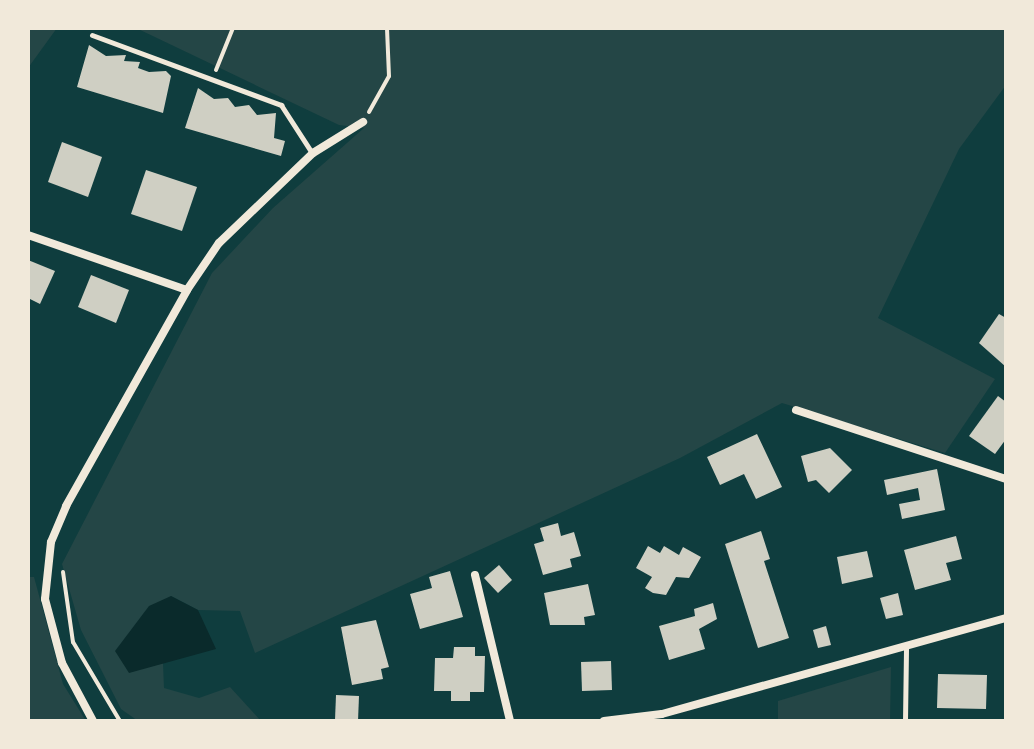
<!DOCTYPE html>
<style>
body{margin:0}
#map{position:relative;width:1034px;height:749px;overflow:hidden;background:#0f3d3e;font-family:Literata,serif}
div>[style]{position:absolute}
.green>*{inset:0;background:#244646}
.water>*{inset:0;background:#0a2a2b}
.building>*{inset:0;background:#cfcfc3}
.path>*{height:4px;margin:-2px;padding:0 2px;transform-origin:2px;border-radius:2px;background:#f1e9da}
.service>*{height:5px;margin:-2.5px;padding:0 2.5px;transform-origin:2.5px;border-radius:2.5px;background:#f1e9da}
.minor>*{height:8px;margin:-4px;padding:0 4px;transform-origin:4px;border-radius:4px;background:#f1e9da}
span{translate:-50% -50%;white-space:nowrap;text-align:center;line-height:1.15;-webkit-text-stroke:6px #f1e9da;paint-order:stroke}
.frame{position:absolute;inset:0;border:30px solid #f1e9da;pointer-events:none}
</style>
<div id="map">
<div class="green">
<i style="clip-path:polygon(28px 28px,57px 28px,28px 68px)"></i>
<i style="clip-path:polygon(136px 28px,1006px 28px,1006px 85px,959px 149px,878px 318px,995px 379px,945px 453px,782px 403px,680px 458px,255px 653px,240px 611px,198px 610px,171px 596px,129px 672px,163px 663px,164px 688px,199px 698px,230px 687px,261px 721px,138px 721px,121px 709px,81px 630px,62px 564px,212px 273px,273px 208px,364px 128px,339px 125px)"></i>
<i style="clip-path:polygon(28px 577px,34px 577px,63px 684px,86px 721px,28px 721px)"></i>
<i style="clip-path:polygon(891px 667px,890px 721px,778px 721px,778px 701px)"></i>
</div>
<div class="water">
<i style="clip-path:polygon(171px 596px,198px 610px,216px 649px,129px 673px,115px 651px,149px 606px)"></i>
</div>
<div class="building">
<i style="clip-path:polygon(89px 45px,106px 56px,126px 55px,124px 61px,140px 62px,138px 68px,149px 72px,166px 71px,171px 76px,163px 113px,77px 87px)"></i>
<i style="clip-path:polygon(198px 88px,214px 99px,228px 98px,235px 107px,249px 105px,257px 115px,276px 113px,274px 138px,285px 141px,281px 156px,185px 128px)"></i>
<i style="clip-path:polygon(62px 142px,102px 157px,88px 197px,48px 182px)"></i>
<i style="clip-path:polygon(146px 170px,197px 187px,182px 231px,131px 214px)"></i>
<i style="clip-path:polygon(28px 260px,55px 271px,40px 304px,28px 298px)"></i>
<i style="clip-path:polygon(91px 275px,129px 290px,116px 323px,78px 307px)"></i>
<i style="clip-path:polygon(999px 314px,1006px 318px,1006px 367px,979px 343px)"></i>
<i style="clip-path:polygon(998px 396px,1006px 402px,1006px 439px,995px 454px,969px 436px)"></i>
<i style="clip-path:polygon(757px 434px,782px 487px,756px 499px,744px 474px,720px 485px,707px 457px)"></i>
<i style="clip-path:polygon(830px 448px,852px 470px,829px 493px,816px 480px,808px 482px,801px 456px)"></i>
<i style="clip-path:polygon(937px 469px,945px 510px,902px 519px,899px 504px,920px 500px,918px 488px,887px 495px,884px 480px)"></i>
<i style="clip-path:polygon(558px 523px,561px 536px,574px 532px,581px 556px,570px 559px,572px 567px,543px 575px,534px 544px,544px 541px,540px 528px)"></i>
<i style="clip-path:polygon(761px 531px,770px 559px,764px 561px,789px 638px,758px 648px,725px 544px)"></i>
<i style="clip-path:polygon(956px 536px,962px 559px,946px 563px,951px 580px,915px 590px,904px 550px)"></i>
<i style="clip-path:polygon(648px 546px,660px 553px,664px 546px,679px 555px,683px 547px,701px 557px,689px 578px,676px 577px,666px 595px,653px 593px,645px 588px,652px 577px,636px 568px)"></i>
<i style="clip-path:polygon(867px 551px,873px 577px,842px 584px,837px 557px)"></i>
<i style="clip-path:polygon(499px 565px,512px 580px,498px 593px,484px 578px)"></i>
<i style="clip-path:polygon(450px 571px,463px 617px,420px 629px,410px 594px,432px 588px,429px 577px)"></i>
<i style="clip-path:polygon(588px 584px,595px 615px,584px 617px,585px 625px,550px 625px,544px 593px)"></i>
<i style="clip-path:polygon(898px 593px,903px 615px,886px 619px,880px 598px)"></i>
<i style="clip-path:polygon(713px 603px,717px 619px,699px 629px,705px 649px,669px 660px,659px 626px,695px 616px,694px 609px)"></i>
<i style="clip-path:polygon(376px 620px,389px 667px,381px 669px,383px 679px,352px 685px,341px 627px)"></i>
<i style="clip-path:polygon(826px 626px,831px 645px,818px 648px,813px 630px)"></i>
<i style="clip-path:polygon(454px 647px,475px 647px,475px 656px,485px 656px,484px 692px,470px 692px,470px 701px,451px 701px,451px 691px,434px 691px,435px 658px,453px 658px)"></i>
<i style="clip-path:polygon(611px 661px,612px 690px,582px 691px,581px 662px)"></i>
<i style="clip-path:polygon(938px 674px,987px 675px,986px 709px,937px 708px)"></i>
<i style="clip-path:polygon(336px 695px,359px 696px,358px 721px,335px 720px)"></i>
</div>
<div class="path">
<i style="left:216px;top:70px;width:45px;rotate:-68deg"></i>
<i style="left:369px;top:112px;width:41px;rotate:-60.9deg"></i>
<i style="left:389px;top:76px;width:48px;rotate:-92.4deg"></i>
<i style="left:63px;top:572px;width:71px;rotate:81.9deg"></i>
<i style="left:73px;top:642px;width:92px;rotate:59.3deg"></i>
</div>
<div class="service">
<i style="left:92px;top:35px;width:202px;rotate:20.3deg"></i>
<i style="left:281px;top:105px;width:57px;rotate:57.1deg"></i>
<i style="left:905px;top:721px;width:75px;rotate:-89.2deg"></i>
</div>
<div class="minor">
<i style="left:28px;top:235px;width:168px;rotate:19.1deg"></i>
<i style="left:796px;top:410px;width:221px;rotate:18.2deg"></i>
<i style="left:475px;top:575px;width:150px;rotate:76.5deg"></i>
<i style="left:93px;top:721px;width:66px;rotate:-118.1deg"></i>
<i style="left:62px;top:663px;width:66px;rotate:-104.9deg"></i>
<i style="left:45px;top:599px;width:57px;rotate:-84deg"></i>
<i style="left:51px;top:542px;width:39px;rotate:-67deg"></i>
<i style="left:66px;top:506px;width:248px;rotate:-60.7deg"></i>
<i style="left:187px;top:290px;width:57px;rotate:-55.8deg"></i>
<i style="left:219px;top:243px;width:130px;rotate:-43.8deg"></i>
<i style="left:313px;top:153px;width:59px;rotate:-31.8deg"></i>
<i style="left:604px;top:721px;width:58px;rotate:-6.9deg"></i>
<i style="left:662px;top:714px;width:357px;rotate:-15.6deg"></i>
</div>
<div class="frame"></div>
</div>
